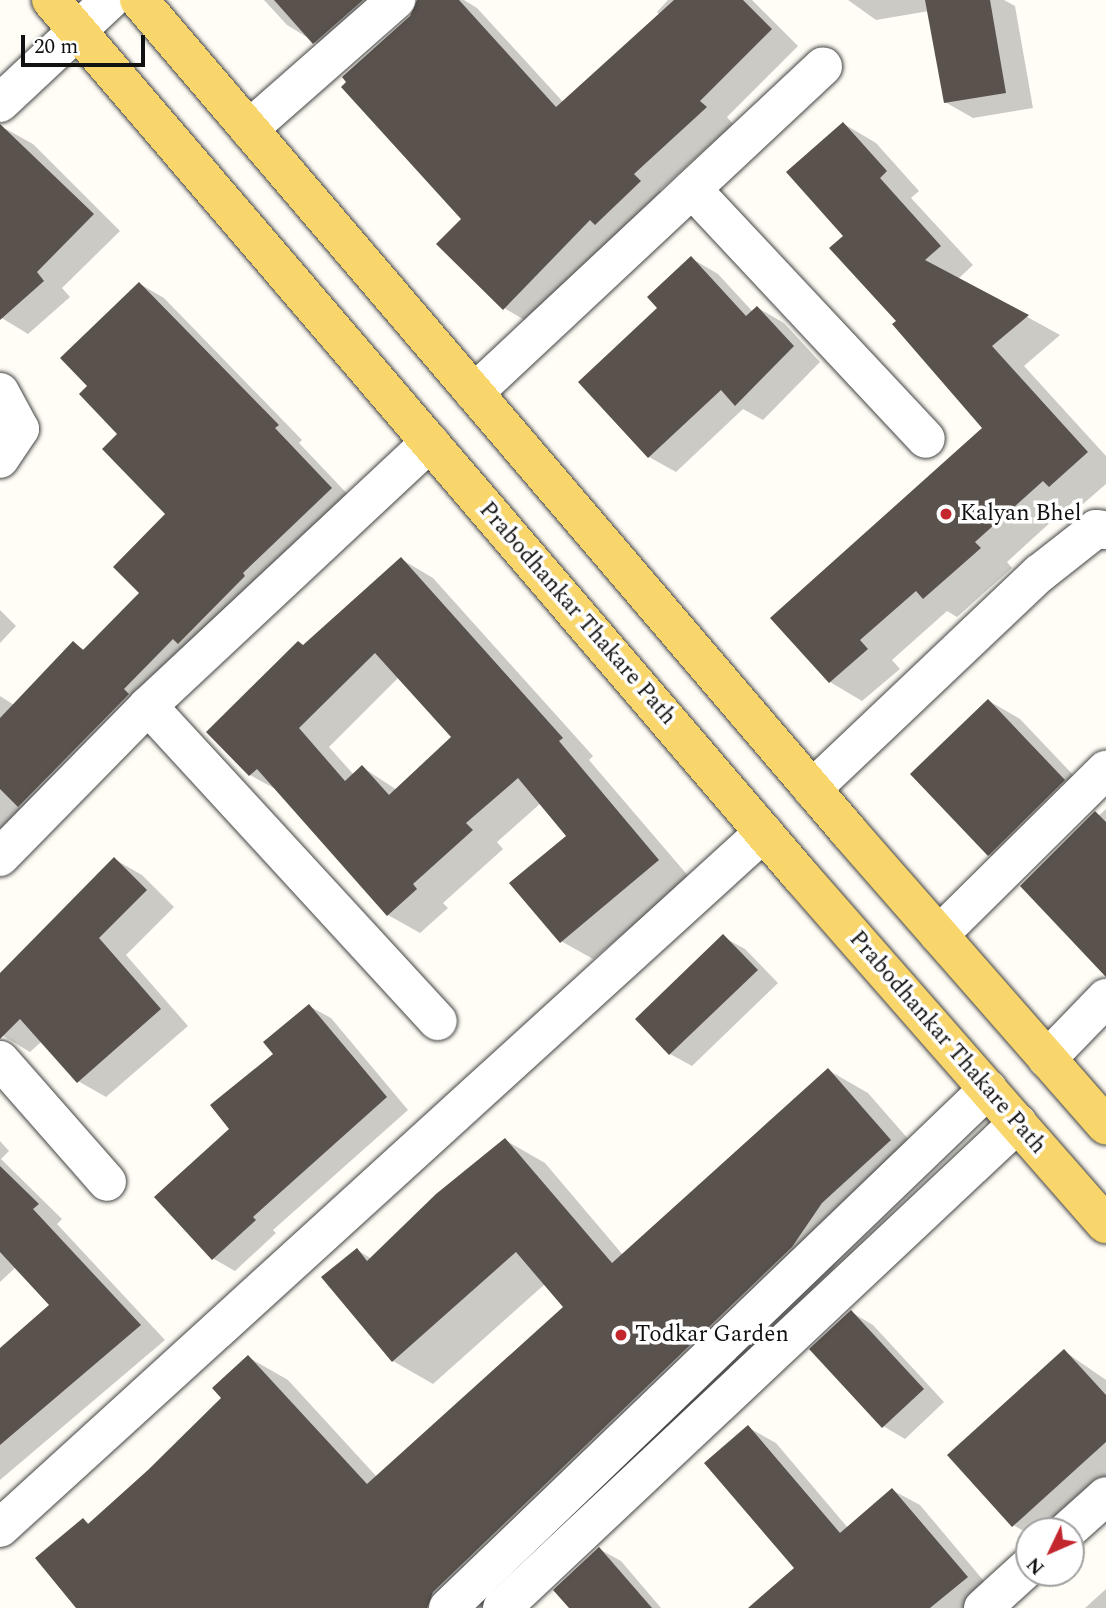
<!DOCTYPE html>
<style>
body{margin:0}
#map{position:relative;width:1106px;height:1608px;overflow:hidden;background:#fffdf5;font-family:Spectral,serif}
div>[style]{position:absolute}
.shadow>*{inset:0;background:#0003}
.building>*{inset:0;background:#5a524d}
.roads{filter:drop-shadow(0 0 2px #444) drop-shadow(0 0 2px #444)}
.minor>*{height:38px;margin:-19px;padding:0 19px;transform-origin:19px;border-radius:19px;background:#fff}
.major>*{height:38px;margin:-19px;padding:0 19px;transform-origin:19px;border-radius:19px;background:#f9d66b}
.dots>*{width:19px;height:19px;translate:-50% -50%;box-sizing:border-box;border:4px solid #fff;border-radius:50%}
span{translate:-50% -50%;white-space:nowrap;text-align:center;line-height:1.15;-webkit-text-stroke:7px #fff;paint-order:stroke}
.poi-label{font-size:23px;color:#111}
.left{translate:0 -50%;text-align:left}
.street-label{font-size:23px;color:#111}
.north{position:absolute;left:1015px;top:1517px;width:70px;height:70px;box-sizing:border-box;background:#fff;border:2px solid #a0a0a0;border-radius:50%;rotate:226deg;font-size:19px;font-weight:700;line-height:28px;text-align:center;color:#111}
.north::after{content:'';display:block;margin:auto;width:24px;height:32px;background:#c4262e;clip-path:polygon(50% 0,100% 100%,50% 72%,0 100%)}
.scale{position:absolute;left:21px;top:35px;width:124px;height:32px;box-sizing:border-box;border:4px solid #111;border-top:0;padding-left:9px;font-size:21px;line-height:24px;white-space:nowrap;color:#111;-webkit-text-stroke:5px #fff;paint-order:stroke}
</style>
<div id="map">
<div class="shadow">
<i style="clip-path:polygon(264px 0,401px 0,336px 55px,287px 25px)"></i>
<i style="clip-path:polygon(440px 0,464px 0,477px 8px,564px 103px,660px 15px,657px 12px,668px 0,752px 0,798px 46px,727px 117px,733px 124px,660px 190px,667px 198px,531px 324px,504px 308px,463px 219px)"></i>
<i style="clip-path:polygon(848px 0,1004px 0,1015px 6px,1033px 108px,973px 118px,945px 102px,929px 11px,876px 20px)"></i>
<i style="clip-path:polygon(844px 124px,876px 143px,919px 191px,911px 198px,973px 265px,958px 279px,1060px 335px,1024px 366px,1106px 456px,1106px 484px,1083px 504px,1075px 500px,1007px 562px,1012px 568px,957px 617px,947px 611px,892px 660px,900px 669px,862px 701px,830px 682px,985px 428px,898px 321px,846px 236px)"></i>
<i style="clip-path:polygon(6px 129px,33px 144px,120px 231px,62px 288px,70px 297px,28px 334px,0 317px,0 135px)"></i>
<i style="clip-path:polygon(691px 258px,718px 274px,753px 312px,758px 308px,784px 323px,820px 362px,763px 420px,743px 409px,676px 472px,649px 457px,659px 308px)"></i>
<i style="clip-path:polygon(140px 284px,164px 298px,302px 440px,299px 443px,356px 503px,0 865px,0 696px,14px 705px,73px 643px,85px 650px,142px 593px,167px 514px,90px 387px)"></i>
<i style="clip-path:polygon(evenodd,401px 559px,433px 578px,593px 756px,589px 760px,690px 878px,593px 959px,561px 941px,568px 836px,541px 803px,497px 842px,503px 849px,443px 903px,448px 908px,420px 933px,388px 915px,279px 791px,250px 775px,208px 732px,401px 559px,399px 677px,453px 738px,397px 790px,362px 767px,354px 775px,329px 747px,399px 677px)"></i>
<i style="clip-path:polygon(0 610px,16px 626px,0 643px)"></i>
<i style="clip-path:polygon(989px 701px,1020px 719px,1096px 799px,1020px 873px,989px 855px)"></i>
<i style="clip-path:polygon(1106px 809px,1106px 977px,1022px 886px)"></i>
<i style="clip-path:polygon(114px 859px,142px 875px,174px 907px,126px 955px,188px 1026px,106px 1097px,78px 1081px,42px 1041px,30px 1052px,0 1034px,0 975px)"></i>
<i style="clip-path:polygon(723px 937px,745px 949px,778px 983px,692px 1066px,670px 1054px)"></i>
<i style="clip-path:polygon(309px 1006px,331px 1018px,408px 1110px,273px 1230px,276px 1233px,235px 1271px,214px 1259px,157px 1197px,232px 1130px)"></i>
<i style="clip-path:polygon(828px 1070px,868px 1093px,930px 1164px,862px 1225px,832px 1270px,480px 1608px,79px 1608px,83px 1520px,90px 1524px,149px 1472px,223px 1398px,248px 1357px,288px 1380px,377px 1477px,565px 1307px,545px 1284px,433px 1384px,393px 1361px,324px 1277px,357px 1250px,372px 1259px,505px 1140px,545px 1163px,623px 1255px)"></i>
<i style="clip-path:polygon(0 1141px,9px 1151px,1px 1159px,62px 1219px,57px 1224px,165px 1340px,0 1480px,0 1350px,52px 1306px,16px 1267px,0 1282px)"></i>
<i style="clip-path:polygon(851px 1312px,873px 1325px,944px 1402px,905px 1439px,883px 1426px)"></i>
<i style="clip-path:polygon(1064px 1351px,1106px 1380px,1106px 1488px,1059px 1531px,1029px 1534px,1013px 1525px)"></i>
<i style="clip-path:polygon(749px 1428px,776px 1443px,848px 1528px,892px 1490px,920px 1505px,994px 1593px,976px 1608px,759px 1608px,797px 1569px)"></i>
<i style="clip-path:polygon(599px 1549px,621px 1561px,661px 1608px,571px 1608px)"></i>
<i style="clip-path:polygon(1106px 1589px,1106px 1608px,1085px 1608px)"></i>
</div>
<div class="building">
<i style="clip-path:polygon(274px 0,363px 0,313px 44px)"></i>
<i style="clip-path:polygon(417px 0,459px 0,556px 107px,674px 0,743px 0,772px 29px,700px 101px,707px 107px,634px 174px,641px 181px,595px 225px,590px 220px,503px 310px,436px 244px,461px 219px,341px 87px,346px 82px,342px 77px,410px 16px)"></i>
<i style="clip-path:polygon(925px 0,990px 0,1006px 93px,944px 103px)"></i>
<i style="clip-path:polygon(843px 122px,887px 171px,880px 178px,941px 246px,925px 260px,1029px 315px,992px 346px,1088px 452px,1049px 487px,1043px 481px,975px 542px,981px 548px,923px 599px,916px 591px,860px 640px,868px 649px,829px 683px,770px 618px,982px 428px,892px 324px,896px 321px,829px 248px,843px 236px,786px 172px)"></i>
<i style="clip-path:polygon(0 124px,94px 214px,37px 272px,44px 281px,0 320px)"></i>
<i style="clip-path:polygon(691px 256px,746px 316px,757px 306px,794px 346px,735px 406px,721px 390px,648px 458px,578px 382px,657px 308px,647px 297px)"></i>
<i style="clip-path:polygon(139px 282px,279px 425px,275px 428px,332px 488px,243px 573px,245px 576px,178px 644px,173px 639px,124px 689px,129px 694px,18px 807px,0 789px,0 718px,73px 641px,83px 650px,139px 593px,113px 567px,165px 514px,102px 449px,117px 434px,79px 394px,87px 386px,60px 358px)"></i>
<i style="clip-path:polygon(evenodd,401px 557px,563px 738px,559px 741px,659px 860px,560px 943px,509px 883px,566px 836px,518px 778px,466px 823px,473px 830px,413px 884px,417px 889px,387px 916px,257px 769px,249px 776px,206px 732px,298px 641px,303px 645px,401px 557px,375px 653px,451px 737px,389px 795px,362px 765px,345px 781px,299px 728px,375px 653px)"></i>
<i style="clip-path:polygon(988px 699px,1065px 780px,988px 856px,910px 774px)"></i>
<i style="clip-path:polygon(1095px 811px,1106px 822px,1106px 977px,1020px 886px)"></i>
<i style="clip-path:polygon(114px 857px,147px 890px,99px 938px,161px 1009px,77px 1083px,20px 1019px,0 1039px,0 973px)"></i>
<i style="clip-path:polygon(723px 934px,758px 970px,669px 1055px,635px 1019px)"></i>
<i style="clip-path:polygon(309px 1004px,387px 1097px,253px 1217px,256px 1220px,212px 1260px,154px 1197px,229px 1129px,210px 1105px,273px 1054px,263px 1042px)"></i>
<i style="clip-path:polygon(828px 1068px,891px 1140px,822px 1203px,792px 1247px,433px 1592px,427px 1608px,76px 1608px,35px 1558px,83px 1518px,88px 1524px,148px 1470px,221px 1398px,212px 1388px,248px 1355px,367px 1484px,563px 1307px,516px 1252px,392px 1362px,321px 1277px,357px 1248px,367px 1261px,436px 1194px,505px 1138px,612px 1263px)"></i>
<i style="clip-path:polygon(0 1166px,39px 1204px,33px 1209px,141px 1325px,0 1445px,0 1348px,49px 1305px,0 1252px)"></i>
<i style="clip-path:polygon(851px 1310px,924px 1389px,882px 1428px,809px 1349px)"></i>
<i style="clip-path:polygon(1064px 1349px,1106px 1395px,1106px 1442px,1012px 1527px,947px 1455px)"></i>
<i style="clip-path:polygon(748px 1425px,840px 1533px,892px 1488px,968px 1577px,930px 1608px,748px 1608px,794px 1568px,704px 1463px)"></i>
<i style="clip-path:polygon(599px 1547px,652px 1608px,569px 1608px,553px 1590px)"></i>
</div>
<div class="roads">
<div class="minor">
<i style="left:0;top:103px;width:151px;rotate:-43.1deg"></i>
<i style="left:249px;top:129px;width:196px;rotate:-41.3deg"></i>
<i style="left:692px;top:189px;width:342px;rotate:46.9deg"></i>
<i style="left:0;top:392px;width:42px;rotate:61.6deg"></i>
<i style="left:20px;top:429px;width:36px;rotate:124deg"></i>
<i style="left:474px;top:393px;width:478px;rotate:-43.1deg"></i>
<i style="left:148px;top:706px;width:428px;rotate:47.4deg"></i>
<i style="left:812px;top:789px;width:314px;rotate:-43.5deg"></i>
<i style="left:1040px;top:573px;width:71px;rotate:-38.2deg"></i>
<i style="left:1096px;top:529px;width:10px;rotate:6deg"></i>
<i style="left:0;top:857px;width:211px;rotate:-45.6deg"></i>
<i style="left:148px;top:706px;width:386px;rotate:-43.1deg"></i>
<i style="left:939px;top:935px;width:235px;rotate:-44.7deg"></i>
<i style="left:1047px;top:1059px;width:85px;rotate:-46deg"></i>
<i style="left:0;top:1060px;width:162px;rotate:48.7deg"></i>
<i style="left:0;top:1528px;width:1033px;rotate:-42.33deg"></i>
<i style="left:1067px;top:1531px;width:52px;rotate:-41.9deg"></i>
<i style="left:448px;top:1608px;width:749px;rotate:-43.86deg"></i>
<i style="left:502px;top:1608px;width:708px;rotate:-43.23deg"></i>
<i style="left:983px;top:1608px;width:62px;rotate:-42.4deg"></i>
</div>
<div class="major">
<i style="left:51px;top:0;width:1152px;rotate:49.44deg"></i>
<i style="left:800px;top:875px;width:464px;rotate:48.8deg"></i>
<i style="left:139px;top:0;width:1094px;rotate:49.52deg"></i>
<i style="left:849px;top:832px;width:390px;rotate:48.8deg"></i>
</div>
</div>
<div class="dots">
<i style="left:946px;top:514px;background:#c4262e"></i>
<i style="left:621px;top:1335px;background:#c4262e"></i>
</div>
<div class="poi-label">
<span class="left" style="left:960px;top:514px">Kalyan Bhel</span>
<span class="left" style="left:635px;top:1335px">Todkar Garden</span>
</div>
<div class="street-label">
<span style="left:577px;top:614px;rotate:49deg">Prabodhankar Thakare Path</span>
<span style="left:947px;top:1043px;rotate:49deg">Prabodhankar Thakare Path</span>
</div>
<div class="north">N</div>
<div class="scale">20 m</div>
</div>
